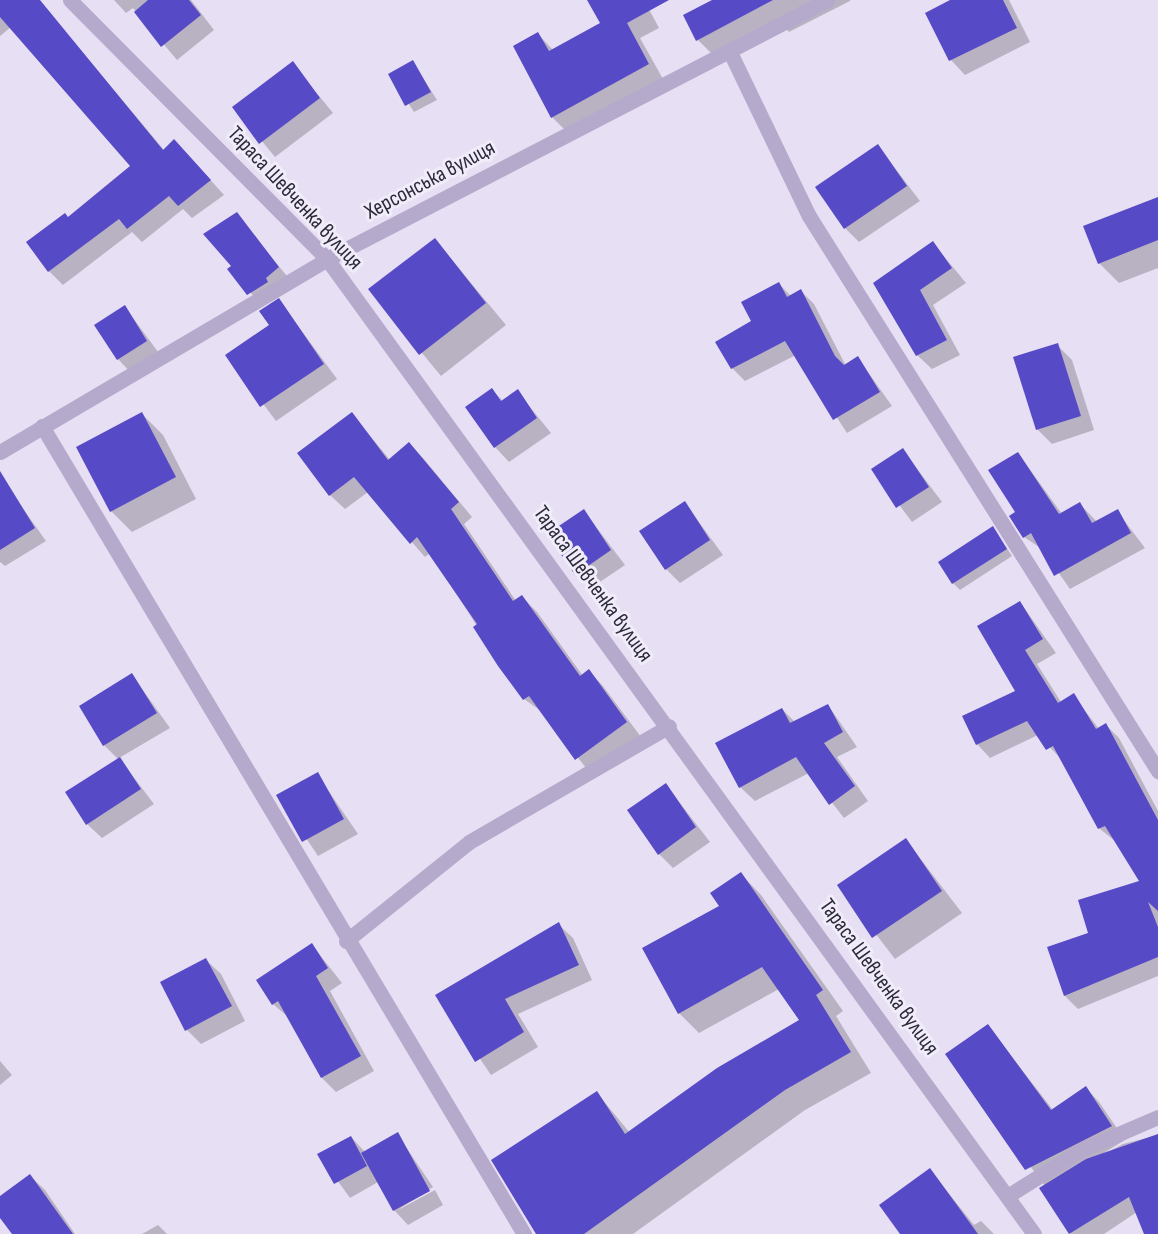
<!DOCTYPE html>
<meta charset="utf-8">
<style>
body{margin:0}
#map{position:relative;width:1158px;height:1234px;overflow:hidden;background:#e7dff3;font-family:"Sofia Sans Condensed",sans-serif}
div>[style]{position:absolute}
.shadow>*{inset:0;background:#0003}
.building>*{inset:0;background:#564ac6}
.minor>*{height:15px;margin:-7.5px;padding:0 7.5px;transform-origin:7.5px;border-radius:7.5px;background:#b5aacc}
span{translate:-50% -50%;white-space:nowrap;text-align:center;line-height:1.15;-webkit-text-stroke:6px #f1ecfa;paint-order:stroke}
.street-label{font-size:22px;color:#2c2a39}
</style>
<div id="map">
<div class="shadow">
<i style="clip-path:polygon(0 0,21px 0,53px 17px,164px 150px,188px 155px,224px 195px,192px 218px,183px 209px,142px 242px,132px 232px,63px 285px,49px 271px,132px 167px,11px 27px,0 36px)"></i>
<i style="clip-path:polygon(114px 0,191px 0,214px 30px,177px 60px,133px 8px,126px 13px)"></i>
<i style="clip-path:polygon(589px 0,644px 0,659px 28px,640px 38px,663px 79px,566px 131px,552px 117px,538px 34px,553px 50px,602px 24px)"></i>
<i style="clip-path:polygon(716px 0,850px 0,850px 1px,789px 32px,781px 23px,716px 58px,698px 40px)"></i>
<i style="clip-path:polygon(954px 0,1009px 0,1030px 42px,965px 75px,951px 60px,927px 13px)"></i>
<i style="clip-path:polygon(413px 62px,437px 100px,414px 112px,390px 74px)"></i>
<i style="clip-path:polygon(292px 63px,333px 113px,275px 157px,234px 107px)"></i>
<i style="clip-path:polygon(878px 146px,920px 201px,859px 242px,845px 228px)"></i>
<i style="clip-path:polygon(1158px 199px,1158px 268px,1119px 283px,1099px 263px)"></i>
<i style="clip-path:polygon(236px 214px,291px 281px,260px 307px,234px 266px)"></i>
<i style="clip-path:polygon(435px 240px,506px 325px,441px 376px,370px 290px)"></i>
<i style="clip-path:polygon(933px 243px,966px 283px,933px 305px,960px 355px,932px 369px,917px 355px,875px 283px)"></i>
<i style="clip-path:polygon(779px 284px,791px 296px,801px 291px,814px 304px,846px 366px,858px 358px,892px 406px,847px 433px,796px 355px,745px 381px,732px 368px)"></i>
<i style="clip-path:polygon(279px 300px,337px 379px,276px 421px,227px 356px,272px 325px)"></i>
<i style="clip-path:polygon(125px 307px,161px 356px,132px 374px,118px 359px)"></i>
<i style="clip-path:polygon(1057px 345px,1072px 360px,1094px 430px,1052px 444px,1037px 429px)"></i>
<i style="clip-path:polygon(492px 390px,503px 401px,517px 391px,551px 433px,509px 462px,495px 447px)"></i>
<i style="clip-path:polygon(142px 414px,163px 435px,196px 499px,132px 532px,111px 511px)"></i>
<i style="clip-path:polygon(352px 414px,390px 460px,409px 444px,423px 458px,472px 517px,464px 524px,516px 601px,522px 597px,537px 612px,583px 676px,589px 671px,603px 686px,641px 737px,590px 773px,541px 711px,524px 699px,430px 553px,425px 557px,368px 492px,345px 509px,330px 495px)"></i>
<i style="clip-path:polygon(903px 450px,942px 502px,912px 522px,873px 470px)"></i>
<i style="clip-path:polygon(1018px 453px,1062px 514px,1080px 504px,1097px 522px,1117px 511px,1145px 548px,1070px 589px,1042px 549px,1024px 537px,1017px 512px)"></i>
<i style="clip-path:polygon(0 476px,46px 541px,5px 566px,0 562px)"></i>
<i style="clip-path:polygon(685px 503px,723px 555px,680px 583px,666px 569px)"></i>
<i style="clip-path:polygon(584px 511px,625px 565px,591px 588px,576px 574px)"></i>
<i style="clip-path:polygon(993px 528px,1012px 556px,960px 590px,953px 583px)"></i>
<i style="clip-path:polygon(1020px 602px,1056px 653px,1037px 664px,1061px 702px,1073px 695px,1099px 729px,1106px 725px,1119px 738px,1158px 811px,1158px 976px,1078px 1009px,1065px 996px,1049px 948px,1090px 934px,1141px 882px,1115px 841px,1100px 829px,1063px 761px,1038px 735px,990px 758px,977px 744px,1017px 691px)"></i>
<i style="clip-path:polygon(132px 675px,170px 728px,119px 758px,154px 804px,102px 838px,87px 824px,119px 760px,104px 745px)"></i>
<i style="clip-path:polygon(828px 705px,857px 747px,837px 757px,868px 801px,844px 818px,809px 773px,755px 801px,740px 787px,782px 709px,795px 722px)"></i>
<i style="clip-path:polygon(317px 774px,358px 834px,318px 856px,278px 796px)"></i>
<i style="clip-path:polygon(666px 785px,710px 842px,673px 868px,659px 854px)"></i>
<i style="clip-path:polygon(906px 840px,962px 913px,895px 959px,839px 886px)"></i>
<i style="clip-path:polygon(741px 874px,761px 895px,843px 1011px,836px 1016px,871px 1073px,805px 1110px,633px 1234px,540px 1234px,597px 1093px,630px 1133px,801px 1021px,779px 989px,699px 1033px,679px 1013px,721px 906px)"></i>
<i style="clip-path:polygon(558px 924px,573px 938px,592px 980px,518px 1014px,538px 1047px,491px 1075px,437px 995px)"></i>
<i style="clip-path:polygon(312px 945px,342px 983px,330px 991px,374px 1071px,336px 1092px,322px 1078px,288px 1017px,273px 1004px)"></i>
<i style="clip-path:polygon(206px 960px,221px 974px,245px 1021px,201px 1044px,187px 1030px)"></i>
<i style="clip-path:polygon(988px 1026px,1053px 1110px,1086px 1088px,1099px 1102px,1125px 1140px,1089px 1162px,1123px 1144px,1158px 1135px,1158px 1231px,1137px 1212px,1104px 1234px,1071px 1234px,1041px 1188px,1045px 1186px,947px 1054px)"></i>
<i style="clip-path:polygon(0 1061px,12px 1075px,0 1085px)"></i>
<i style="clip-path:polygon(397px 1134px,433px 1187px,396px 1211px,435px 1190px,443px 1205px,408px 1225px,394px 1210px,378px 1182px,350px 1198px,319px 1155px,351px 1137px,365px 1152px)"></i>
<i style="clip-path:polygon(930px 1170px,974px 1225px,981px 1221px,994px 1234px,902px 1234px)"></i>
<i style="clip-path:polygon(30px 1176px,45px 1190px,75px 1234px,13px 1234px,0 1215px,0 1198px)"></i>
<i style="clip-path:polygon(158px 1225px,167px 1234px,142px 1234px)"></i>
</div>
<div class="building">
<i style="clip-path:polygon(0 0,40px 0,163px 150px,174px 139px,211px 180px,178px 206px,169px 196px,127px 229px,119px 219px,48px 272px,26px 242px,65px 213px,68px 217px,130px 166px,0 17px)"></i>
<i style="clip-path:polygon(148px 0,189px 0,201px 15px,161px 47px,134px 12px)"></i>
<i style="clip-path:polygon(587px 0,669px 0,627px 23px,649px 64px,551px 118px,513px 46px,538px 32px,549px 51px,600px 23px)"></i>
<i style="clip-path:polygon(712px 0,773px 0,696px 41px,683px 15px)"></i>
<i style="clip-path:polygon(950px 0,1003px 0,1017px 28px,949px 61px,925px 13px)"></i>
<i style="clip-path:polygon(413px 60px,431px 92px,405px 106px,388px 74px)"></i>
<i style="clip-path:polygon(293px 61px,320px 98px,259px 144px,232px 107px)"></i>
<i style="clip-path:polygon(878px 144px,907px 186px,844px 229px,815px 187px)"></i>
<i style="clip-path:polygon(1158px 197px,1158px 240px,1098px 264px,1083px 226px)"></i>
<i style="clip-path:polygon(237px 212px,279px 267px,266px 278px,268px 282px,247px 295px,227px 269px,231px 266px,203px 234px)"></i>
<i style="clip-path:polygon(435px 238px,486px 303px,419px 355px,368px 289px)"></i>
<i style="clip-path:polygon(933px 241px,952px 268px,920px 290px,947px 340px,916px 356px,873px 283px)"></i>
<i style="clip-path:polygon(779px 282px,787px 297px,801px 289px,835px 356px,844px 365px,858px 356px,880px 392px,833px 420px,785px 341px,731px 369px,715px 342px,751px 321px,741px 302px)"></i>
<i style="clip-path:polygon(279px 298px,324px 364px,260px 407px,225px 355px,269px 325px,259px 311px)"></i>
<i style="clip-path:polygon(125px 305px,147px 341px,117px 360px,94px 325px)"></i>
<i style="clip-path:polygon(1058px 343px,1081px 416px,1036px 430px,1013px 357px)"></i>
<i style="clip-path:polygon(492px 388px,501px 401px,518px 389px,537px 418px,494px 448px,465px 407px)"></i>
<i style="clip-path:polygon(142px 412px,176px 477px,110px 512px,76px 447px)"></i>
<i style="clip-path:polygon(352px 412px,388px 460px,409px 442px,459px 502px,451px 509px,513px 601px,522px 595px,580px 676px,589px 669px,627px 722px,575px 760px,529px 696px,523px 700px,498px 666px,473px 627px,477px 624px,417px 537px,410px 544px,354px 477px,329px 496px,297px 453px)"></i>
<i style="clip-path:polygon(903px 448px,929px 487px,896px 508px,871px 469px)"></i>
<i style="clip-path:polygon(1018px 452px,1059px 514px,1080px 502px,1092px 523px,1118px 509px,1131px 533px,1054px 576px,1031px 533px,1023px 538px,1009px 516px,1015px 512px,988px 470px)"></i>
<i style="clip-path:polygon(0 471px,35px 528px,0 550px)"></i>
<i style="clip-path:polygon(685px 501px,710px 540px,665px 570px,639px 531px)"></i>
<i style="clip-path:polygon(584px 509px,611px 550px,575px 575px,547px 534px)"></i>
<i style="clip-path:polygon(993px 526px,1007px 549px,952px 584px,938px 562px)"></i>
<i style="clip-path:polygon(1020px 601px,1043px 639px,1025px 650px,1058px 703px,1074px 693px,1096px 729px,1106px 723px,1158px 820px,1158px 911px,1148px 902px,1158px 927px,1158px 957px,1064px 996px,1047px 947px,1088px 933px,1078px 900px,1139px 881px,1105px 826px,1098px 829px,1053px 746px,1046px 750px,1027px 721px,976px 745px,962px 716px,1015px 691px,977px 626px)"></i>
<i style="clip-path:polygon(132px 673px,157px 713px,103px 746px,79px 706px)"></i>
<i style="clip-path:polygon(828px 704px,843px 732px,824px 743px,855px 786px,829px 805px,796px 757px,739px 788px,715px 743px,782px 708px,790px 723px)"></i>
<i style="clip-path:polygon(120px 757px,141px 789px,86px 825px,65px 792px)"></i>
<i style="clip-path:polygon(318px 772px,344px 819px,302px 842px,276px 795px)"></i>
<i style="clip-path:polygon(666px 783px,696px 827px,658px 855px,627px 810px)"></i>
<i style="clip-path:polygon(906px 838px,942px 891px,872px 938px,837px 885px)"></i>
<i style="clip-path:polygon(741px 872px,823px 990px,816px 995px,851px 1052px,785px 1090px,584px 1234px,536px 1234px,491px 1160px,597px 1091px,625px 1134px,717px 1068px,799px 1020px,762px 967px,678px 1014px,642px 948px,719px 906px,710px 893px)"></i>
<i style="clip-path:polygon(559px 922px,579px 965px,505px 999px,524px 1032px,475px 1062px,435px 995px)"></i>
<i style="clip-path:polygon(312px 943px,328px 968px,316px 976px,361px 1056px,321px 1078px,278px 1001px,272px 1005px,256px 980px)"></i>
<i style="clip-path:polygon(206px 958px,232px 1006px,185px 1031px,160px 982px)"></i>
<i style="clip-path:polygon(988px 1024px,1051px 1110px,1086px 1086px,1112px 1126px,1025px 1170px,945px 1054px)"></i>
<i style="clip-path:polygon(398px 1132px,430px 1191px,393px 1211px,361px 1153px)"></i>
<i style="clip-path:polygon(1158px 1134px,1158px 1234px,1144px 1234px,1129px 1197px,1069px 1234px,1039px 1188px,1086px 1159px)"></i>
<i style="clip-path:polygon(351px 1136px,367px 1166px,334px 1184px,317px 1154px)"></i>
<i style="clip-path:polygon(930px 1168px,978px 1234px,900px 1234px,879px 1205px)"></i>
<i style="clip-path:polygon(30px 1174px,73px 1234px,12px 1234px,0 1218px,0 1196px)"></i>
</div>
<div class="minor">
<i style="left:70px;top:0;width:365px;rotate:45.2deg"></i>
<i style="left:327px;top:259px;width:1204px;rotate:54.05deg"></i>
<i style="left:729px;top:50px;width:184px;rotate:64.3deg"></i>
<i style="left:809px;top:216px;width:656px;rotate:57.84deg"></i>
<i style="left:42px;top:426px;width:941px;rotate:59.18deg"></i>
<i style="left:0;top:452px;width:380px;rotate:-30.5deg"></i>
<i style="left:327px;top:259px;width:563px;rotate:-27.38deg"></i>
<i style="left:346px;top:941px;width:158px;rotate:-38.8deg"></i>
<i style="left:469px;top:842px;width:231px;rotate:-30.1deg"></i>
<i style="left:1009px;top:1195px;width:85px;rotate:-32deg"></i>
<i style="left:1081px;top:1150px;width:84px;rotate:-23.2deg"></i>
</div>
<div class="street-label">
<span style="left:430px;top:180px;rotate:-28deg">Херсонська вулиця</span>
<span style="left:295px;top:198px;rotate:47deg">Тараса Шевченка вулиця</span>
<span style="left:593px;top:584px;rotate:54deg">Тараса Шевченка вулиця</span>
<span style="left:879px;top:977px;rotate:54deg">Тараса Шевченка вулиця</span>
</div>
</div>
